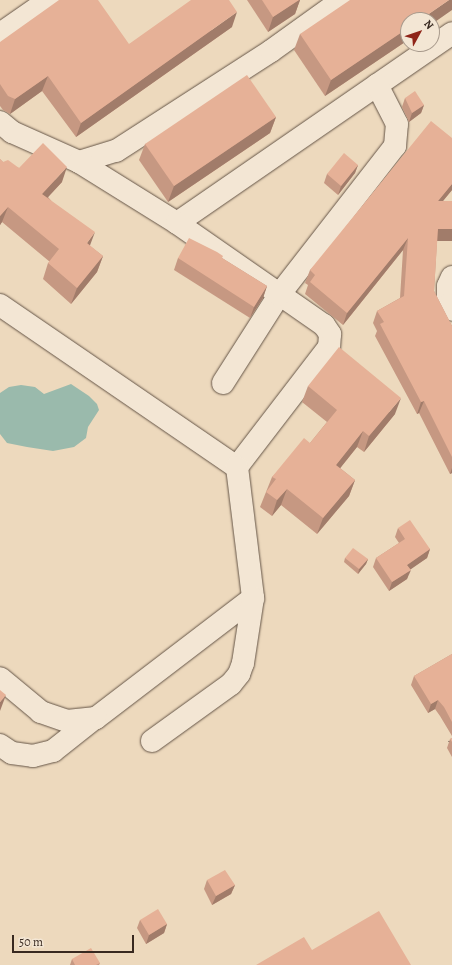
<!DOCTYPE html>
<style>
body{margin:0}
#map{position:relative;width:452px;height:965px;overflow:hidden;background:#edd9bd;font-family:Alegreya,serif}
div>[style]{position:absolute}
.water>*{inset:0;background:#9abaac}
.path>*{height:2.5px;margin-top:-1.25px;transform-origin:0;background:repeating-linear-gradient(90deg,#382920 0 1px,transparent 0 3px)}
.roads{filter:drop-shadow(0 0 1px #655547) drop-shadow(0 0 1px #655547)}
.minor>*{height:22px;margin:-11px;padding:0 11px;transform-origin:11px;border-radius:11px;background:#f3e6d4}
.wall>*{inset:0;background:#c69882}
.shaded-wall>*{inset:0;background:#a17c6a}
.building>*{inset:0;background:#e6b197}
span{translate:-50% -50%;white-space:nowrap;text-align:center;line-height:1.15;-webkit-text-stroke:3px #f3e6d4;paint-order:stroke}
.north{position:absolute;left:400px;top:12px;width:40px;height:40px;box-sizing:border-box;background:#f3e6d4;border:1px solid #a89a8c;border-radius:50%;rotate:50deg;font-size:11px;font-weight:700;line-height:16px;text-align:center;color:#382920}
.north::after{content:'';display:block;margin:auto;width:14px;height:18px;background:#8f2418;clip-path:polygon(50% 0,100% 100%,50% 72%,0 100%)}
.scale{position:absolute;left:12px;top:935px;width:122px;height:18px;box-sizing:border-box;border:2px solid #382920;border-top:0;padding-left:5px;font-size:12px;line-height:14px;white-space:nowrap;color:#382920;-webkit-text-stroke:3px #f3e6d4;paint-order:stroke}
</style>
<div id="map">
<div class="water">
<i style="clip-path:polygon(71px 384px,89px 396px,97px 404px,99px 410px,88px 427px,86px 438px,74px 447px,53px 451px,27px 447px,7px 443px,0 434px,0 393px,9px 387px,21px 385px,35px 387px,44px 394px)"></i>
</div>
<div class="path">
<i style="left:449px;top:742px;width:4px;rotate:-34deg"></i>
</div>
<div class="roads">
<div class="minor">
<i style="left:0;top:34px;width:60px;rotate:-34.8deg"></i>
<i style="left:0;top:122px;width:16px;rotate:40deg"></i>
<i style="left:12px;top:132px;width:73px;rotate:24.1deg"></i>
<i style="left:79px;top:162px;width:39px;rotate:-17deg"></i>
<i style="left:116px;top:151px;width:184px;rotate:-32.8deg"></i>
<i style="left:271px;top:51px;width:87px;rotate:-35.7deg"></i>
<i style="left:79px;top:162px;width:115px;rotate:31.9deg"></i>
<i style="left:177px;top:223px;width:334px;rotate:-34.6deg"></i>
<i style="left:177px;top:223px;width:179px;rotate:34.8deg"></i>
<i style="left:324px;top:325px;width:11px;rotate:56deg"></i>
<i style="left:330px;top:334px;width:13px;rotate:94deg"></i>
<i style="left:329px;top:347px;width:151px;rotate:127.5deg"></i>
<i style="left:452px;top:277px;width:10px;rotate:114deg"></i>
<i style="left:448px;top:286px;width:19px;rotate:90deg"></i>
<i style="left:448px;top:305px;width:6px;rotate:51deg"></i>
<i style="left:0;top:305px;width:287px;rotate:34.4deg"></i>
<i style="left:237px;top:467px;width:132px;rotate:83deg"></i>
<i style="left:253px;top:598px;width:198px;rotate:142.6deg"></i>
<i style="left:96px;top:718px;width:29px;rotate:174deg"></i>
<i style="left:67px;top:721px;width:28px;rotate:-161deg"></i>
<i style="left:41px;top:712px;width:53px;rotate:-140.3deg"></i>
<i style="left:223px;top:383px;width:104px;rotate:-57.5deg"></i>
<i style="left:279px;top:295px;width:189px;rotate:-52.1deg"></i>
<i style="left:395px;top:146px;width:22px;rotate:-85deg"></i>
<i style="left:397px;top:124px;width:44px;rotate:-117.1deg"></i>
<i style="left:152px;top:741px;width:97px;rotate:-35.8deg"></i>
<i style="left:231px;top:684px;width:13px;rotate:-51deg"></i>
<i style="left:239px;top:674px;width:12px;rotate:-70deg"></i>
<i style="left:243px;top:663px;width:66px;rotate:-81.3deg"></i>
<i style="left:0;top:745px;width:14px;rotate:34deg"></i>
<i style="left:12px;top:753px;width:21px;rotate:8deg"></i>
<i style="left:33px;top:756px;width:21px;rotate:-14deg"></i>
<i style="left:53px;top:751px;width:53px;rotate:-38.2deg"></i>
</div>
</div>
<div class="wall">
<i style="clip-path:polygon(247px 0,300px 0,295px 14px,268px 32px)"></i>
<i style="clip-path:polygon(408px 20px,408px 40px,325px 96px,294px 50px,300px 34px)"></i>
<i style="clip-path:polygon(232px 27px,76px 137px,42px 91px,10px 114px,3px 110px,0 106px,0 42px,129px 44px)"></i>
<i style="clip-path:polygon(405px 98px,424px 105px,421px 113px,409px 122px,402px 107px)"></i>
<i style="clip-path:polygon(276px 117px,270px 133px,168px 202px,139px 160px,145px 144px)"></i>
<i style="clip-path:polygon(452px 138px,452px 190px,443px 201px,452px 201px,452px 241px,437px 241px,434px 291px,452px 326px,452px 473px,450px 474px,419px 413px,417px 414px,375px 336px,377px 331px,373px 323px,377px 311px,400px 298px,403px 250px,343px 325px,305px 294px,308px 285px,305px 283px,310px 270px)"></i>
<i style="clip-path:polygon(0 159px,3px 162px,19px 168px,62px 182px,48px 197px,90px 246px,103px 256px,97px 272px,71px 304px,43px 279px,48px 263px,50px 262px,2px 222px,0 225px)"></i>
<i style="clip-path:polygon(358px 165px,355px 173px,338px 195px,324px 183px,327px 174px)"></i>
<i style="clip-path:polygon(178px 258px,222px 258px,267px 286px,263px 298px,250px 318px,174px 270px)"></i>
<i style="clip-path:polygon(308px 386px,395px 414px,364px 452px,357px 447px,340px 468px,355px 480px,349px 496px,317px 534px,281px 505px,272px 516px,260px 507px,272px 477px,310px 443px,327px 422px,302px 402px)"></i>
<i style="clip-path:polygon(398px 528px,430px 549px,427px 558px,410px 569px,407px 579px,389px 591px,373px 567px,376px 558px,399px 543px,395px 537px)"></i>
<i style="clip-path:polygon(345px 558px,368px 559px,366px 564px,358px 574px,344px 562px)"></i>
<i style="clip-path:polygon(452px 654px,452px 736px,440px 716px,435px 709px,428px 713px,411px 685px,414px 676px)"></i>
<i style="clip-path:polygon(452px 738px,452px 757px,447px 748px,450px 739px)"></i>
<i style="clip-path:polygon(207px 880px,235px 885px,231px 894px,212px 905px,204px 889px)"></i>
<i style="clip-path:polygon(140px 920px,167px 924px,164px 933px,146px 944px,137px 928px)"></i>
<i style="clip-path:polygon(72px 959px,100px 963px,99px 965px,70px 965px)"></i>
</div>
<div class="shaded-wall">
<i style="clip-path:polygon(299px 0,300px 0,295px 14px,268px 32px,273px 17px)"></i>
<i style="clip-path:polygon(449px 0,452px 0,452px 10px,432px 24px,432px 20px,420px 20px)"></i>
<i style="clip-path:polygon(237px 12px,232px 27px,76px 137px,81px 123px)"></i>
<i style="clip-path:polygon(408px 28px,408px 40px,325px 96px,331px 80px)"></i>
<i style="clip-path:polygon(48px 76px,42px 91px,10px 114px,15px 99px)"></i>
<i style="clip-path:polygon(424px 105px,421px 113px,409px 122px,412px 113px)"></i>
<i style="clip-path:polygon(276px 117px,270px 133px,168px 202px,174px 186px)"></i>
<i style="clip-path:polygon(358px 165px,355px 173px,338px 195px,341px 186px)"></i>
<i style="clip-path:polygon(67px 167px,62px 182px,37px 209px,42px 194px)"></i>
<i style="clip-path:polygon(452px 184px,452px 190px,433px 213px,438px 201px)"></i>
<i style="clip-path:polygon(8px 207px,2px 222px,0 225px,0 216px)"></i>
<i style="clip-path:polygon(438px 229px,452px 229px,452px 241px,433px 241px)"></i>
<i style="clip-path:polygon(95px 232px,89px 248px,87px 243px)"></i>
<i style="clip-path:polygon(408px 238px,403px 250px,343px 325px,347px 313px)"></i>
<i style="clip-path:polygon(103px 256px,97px 272px,71px 304px,77px 288px)"></i>
<i style="clip-path:polygon(267px 286px,263px 298px,250px 318px,254px 307px)"></i>
<i style="clip-path:polygon(401px 398px,395px 414px,364px 452px,369px 436px)"></i>
<i style="clip-path:polygon(424px 401px,419px 413px,417px 414px,421px 402px)"></i>
<i style="clip-path:polygon(363px 431px,357px 447px,330px 481px,336px 465px)"></i>
<i style="clip-path:polygon(452px 468px,452px 473px,450px 474px)"></i>
<i style="clip-path:polygon(355px 480px,349px 496px,317px 534px,323px 518px)"></i>
<i style="clip-path:polygon(287px 489px,281px 505px,272px 516px,277px 500px)"></i>
<i style="clip-path:polygon(430px 549px,427px 558px,404px 574px,407px 565px)"></i>
<i style="clip-path:polygon(368px 559px,366px 564px,358px 574px,359px 569px)"></i>
<i style="clip-path:polygon(411px 570px,407px 579px,389px 591px,392px 582px)"></i>
<i style="clip-path:polygon(6px 695px,0 711px,0 702px)"></i>
<i style="clip-path:polygon(438px 700px,435px 709px,428px 713px,431px 704px)"></i>
<i style="clip-path:polygon(235px 885px,231px 894px,212px 905px,216px 896px)"></i>
<i style="clip-path:polygon(167px 924px,164px 933px,146px 944px,149px 935px)"></i>
</div>
<div class="building">
<i style="clip-path:polygon(59px 0,98px 0,129px 44px,191px 0,229px 0,237px 12px,81px 123px,48px 76px,15px 99px,8px 96px,0 84px,0 42px)"></i>
<i style="clip-path:polygon(262px 0,299px 0,273px 17px)"></i>
<i style="clip-path:polygon(350px 0,449px 0,420px 20px,408px 20px,408px 28px,331px 80px,300px 34px)"></i>
<i style="clip-path:polygon(247px 75px,276px 117px,174px 186px,145px 144px)"></i>
<i style="clip-path:polygon(415px 91px,424px 105px,412px 113px,405px 98px)"></i>
<i style="clip-path:polygon(431px 121px,452px 138px,452px 184px,438px 201px,452px 201px,452px 229px,438px 229px,434px 291px,452px 326px,452px 457px,424px 401px,421px 402px,380px 324px,384px 322px,377px 311px,404px 296px,408px 238px,347px 313px,310px 282px,315px 275px,310px 270px)"></i>
<i style="clip-path:polygon(43px 143px,67px 167px,42px 194px,95px 232px,87px 243px,103px 256px,77px 288px,48px 263px,59px 249px,8px 207px,0 216px,0 159px,3px 162px,8px 160px,19px 168px)"></i>
<i style="clip-path:polygon(344px 153px,358px 165px,341px 186px,327px 174px)"></i>
<i style="clip-path:polygon(189px 238px,217px 252px,223px 256px,222px 258px,267px 286px,254px 307px,178px 258px)"></i>
<i style="clip-path:polygon(339px 347px,401px 398px,369px 436px,363px 431px,336px 465px,355px 480px,323px 518px,287px 489px,277px 500px,266px 492px,276px 479px,272px 477px,304px 438px,310px 443px,337px 410px,308px 386px)"></i>
<i style="clip-path:polygon(410px 520px,430px 549px,407px 565px,411px 570px,392px 582px,376px 558px,405px 539px,398px 528px)"></i>
<i style="clip-path:polygon(353px 548px,368px 559px,359px 569px,345px 558px)"></i>
<i style="clip-path:polygon(452px 654px,452px 722px,444px 707px,438px 700px,431px 704px,414px 676px)"></i>
<i style="clip-path:polygon(0 690px,6px 695px,0 702px)"></i>
<i style="clip-path:polygon(452px 738px,452px 742px,450px 739px)"></i>
<i style="clip-path:polygon(225px 870px,235px 885px,216px 896px,207px 880px)"></i>
<i style="clip-path:polygon(158px 909px,167px 924px,149px 935px,140px 920px)"></i>
<i style="clip-path:polygon(379px 911px,411px 965px,256px 965px,304px 937px,312px 950px)"></i>
<i style="clip-path:polygon(91px 948px,100px 963px,96px 965px,75px 965px,72px 959px)"></i>
</div>
<div class="north">N</div>
<div class="scale">50 m</div>
</div>
